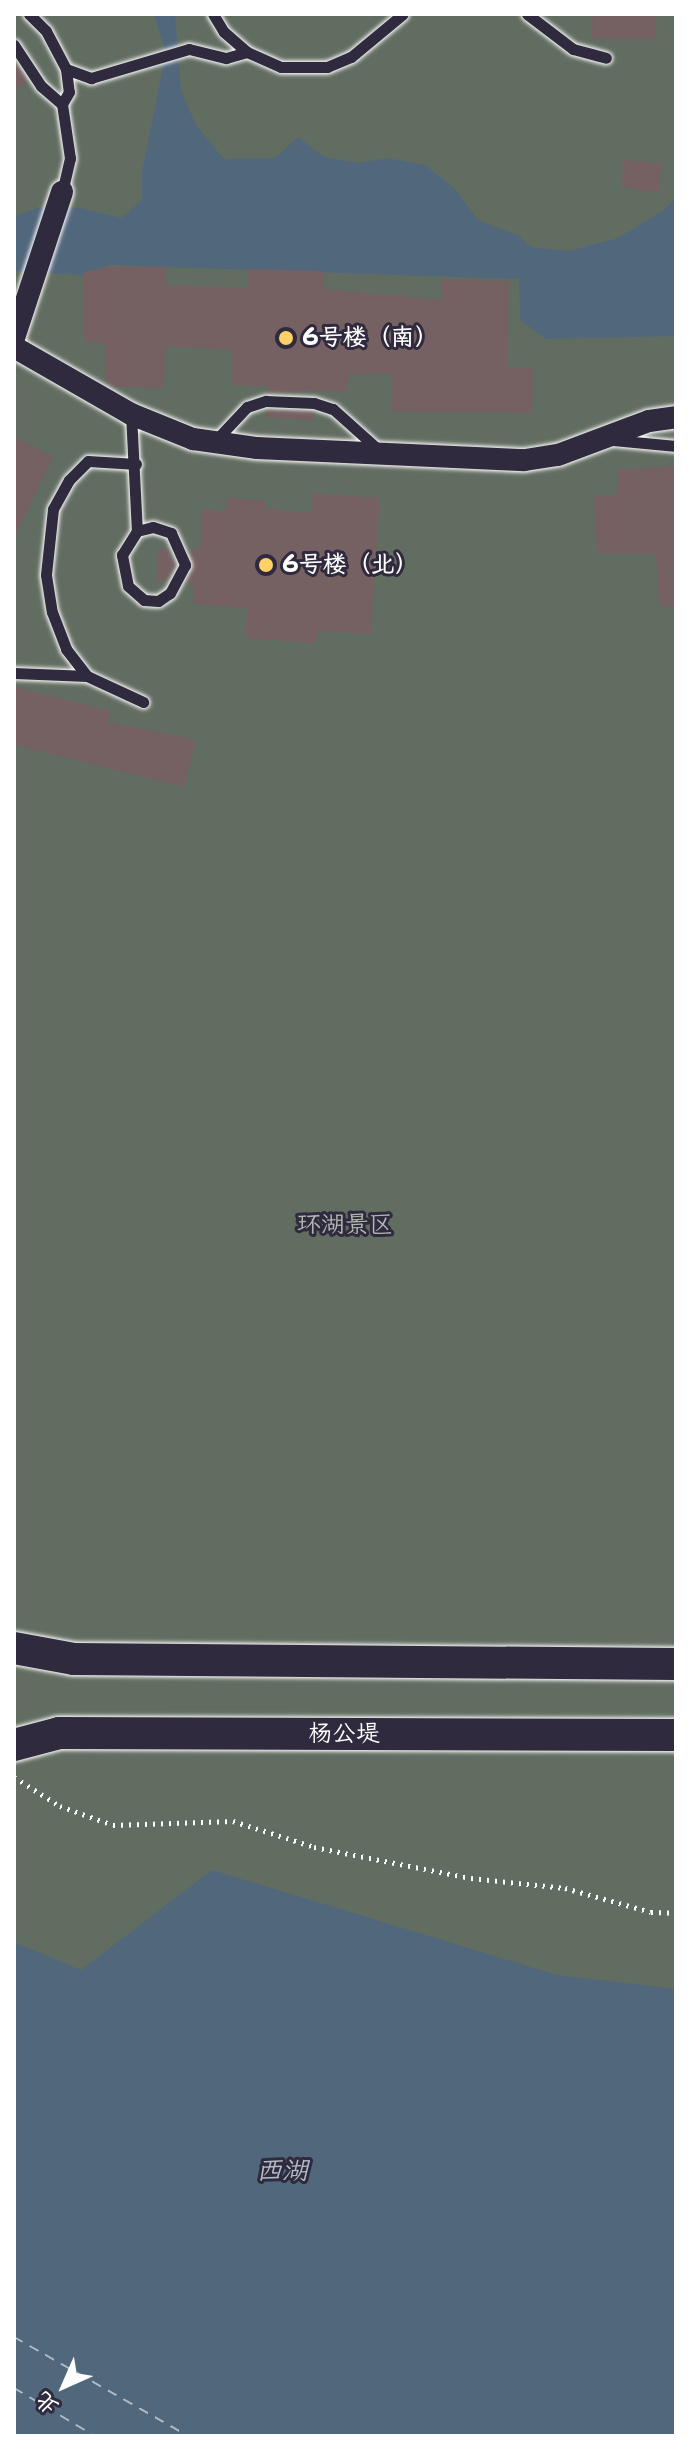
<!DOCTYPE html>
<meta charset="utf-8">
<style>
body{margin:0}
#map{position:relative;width:690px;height:2450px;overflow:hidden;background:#2f2a3d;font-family:"Shantell Sans","LXGW WenKai TC",sans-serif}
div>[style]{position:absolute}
.green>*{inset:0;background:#626d61}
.water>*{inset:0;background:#51677c}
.ferry>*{height:2px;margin-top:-1px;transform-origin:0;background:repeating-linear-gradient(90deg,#b1bbc4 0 10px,transparent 0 18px)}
.building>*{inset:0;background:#756162}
.path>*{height:5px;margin-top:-2.5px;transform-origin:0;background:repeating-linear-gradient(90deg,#fff 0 2px,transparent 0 8px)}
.roads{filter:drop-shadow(0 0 2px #fff) drop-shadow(0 0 2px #fff)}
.service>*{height:11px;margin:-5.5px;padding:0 5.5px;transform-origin:5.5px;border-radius:5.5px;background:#2f2a3d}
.minor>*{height:22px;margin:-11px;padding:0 11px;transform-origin:11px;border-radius:11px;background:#2f2a3d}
.secondary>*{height:32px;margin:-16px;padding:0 16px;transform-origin:16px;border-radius:16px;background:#2f2a3d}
.dots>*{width:22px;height:22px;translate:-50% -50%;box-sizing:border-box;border:4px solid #2f2a3d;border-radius:50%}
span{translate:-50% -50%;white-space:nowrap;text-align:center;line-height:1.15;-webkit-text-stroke:6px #2f2a3d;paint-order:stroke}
.poi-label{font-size:24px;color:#fff;font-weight:700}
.left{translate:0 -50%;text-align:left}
.park-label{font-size:24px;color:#b0b6b0}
.street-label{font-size:24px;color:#fff}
.water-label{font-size:26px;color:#b1bbc4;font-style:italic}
.frame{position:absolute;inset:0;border:16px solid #fff;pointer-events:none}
.north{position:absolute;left:24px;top:2346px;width:80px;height:80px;-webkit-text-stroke:6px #2f2a3d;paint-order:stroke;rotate:225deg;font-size:22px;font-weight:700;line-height:32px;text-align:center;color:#fff}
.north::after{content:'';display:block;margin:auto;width:28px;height:36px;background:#fff;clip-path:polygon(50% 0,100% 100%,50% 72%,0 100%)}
</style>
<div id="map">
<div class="green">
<i style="clip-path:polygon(14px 14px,676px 14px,676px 2436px,14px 2436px)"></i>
</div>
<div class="water">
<i style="clip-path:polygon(154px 14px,175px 14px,181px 91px,196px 125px,224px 159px,275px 158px,298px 137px,324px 157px,358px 163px,388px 158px,425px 165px,455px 189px,478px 220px,519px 236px,531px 247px,569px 251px,618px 238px,664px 210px,676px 197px,676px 336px,546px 339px,520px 320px,519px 279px,110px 265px,82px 275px,14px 271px,14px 216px,38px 208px,81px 208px,121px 218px,142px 200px,142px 171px,166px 53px)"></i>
<i style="clip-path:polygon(212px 1870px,557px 1975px,676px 1989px,676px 2436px,14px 2436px,14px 1942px,81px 1970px)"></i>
</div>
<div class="ferry">
<i style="left:14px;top:2337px;width:200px;rotate:29.6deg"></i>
<i style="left:14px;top:2388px;width:94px;rotate:30.7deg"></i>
</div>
<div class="building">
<i style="clip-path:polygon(592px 14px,656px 14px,656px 38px,592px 38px)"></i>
<i style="clip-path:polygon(14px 60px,28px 82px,14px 91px)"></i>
<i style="clip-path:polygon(623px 160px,661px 163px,659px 193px,621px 187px)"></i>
<i style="clip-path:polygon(107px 267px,165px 267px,165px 285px,248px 288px,248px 269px,324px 271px,324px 289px,442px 300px,442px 279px,509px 281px,507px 367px,533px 367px,532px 413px,391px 412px,392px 373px,348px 375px,347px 391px,267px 393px,267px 386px,232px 385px,232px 350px,165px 346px,164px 388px,112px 387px,106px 383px,106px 344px,84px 342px,83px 272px)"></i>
<i style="clip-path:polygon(267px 410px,313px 411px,314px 421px,265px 417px)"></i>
<i style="clip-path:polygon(14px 436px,53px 457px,14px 538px)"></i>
<i style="clip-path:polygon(676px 466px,676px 606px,659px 606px,656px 554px,597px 553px,594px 495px,618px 495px,617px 470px)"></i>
<i style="clip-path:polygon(312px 493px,380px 498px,371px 634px,318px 631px,316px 643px,245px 638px,247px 608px,193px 604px,194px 583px,185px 583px,193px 566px,188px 550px,200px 550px,202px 509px,226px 511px,227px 498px,266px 501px,265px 509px,311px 512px)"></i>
<i style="clip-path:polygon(158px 548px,168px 548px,176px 565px,167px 581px,157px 581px)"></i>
<i style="clip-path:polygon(14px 687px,110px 711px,108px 722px,196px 740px,184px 787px,14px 745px)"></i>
</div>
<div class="path">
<i style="left:14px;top:1777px;width:54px;rotate:32.2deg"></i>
<i style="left:60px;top:1806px;width:56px;rotate:19.7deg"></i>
<i style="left:113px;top:1825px;width:120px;rotate:-1.9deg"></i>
<i style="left:233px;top:1821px;width:85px;rotate:17.8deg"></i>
<i style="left:314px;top:1847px;width:160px;rotate:11.2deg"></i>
<i style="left:471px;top:1878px;width:95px;rotate:6.1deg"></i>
<i style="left:565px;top:1888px;width:89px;rotate:15.6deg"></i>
<i style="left:651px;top:1912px;width:25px;rotate:2deg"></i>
</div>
<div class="roads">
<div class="service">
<i style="left:29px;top:14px;width:24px;rotate:45deg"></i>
<i style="left:46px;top:31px;width:43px;rotate:62.2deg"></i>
<i style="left:66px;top:69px;width:23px;rotate:83deg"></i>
<i style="left:69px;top:92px;width:14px;rotate:120deg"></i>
<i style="left:213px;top:14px;width:21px;rotate:59deg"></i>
<i style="left:224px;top:32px;width:30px;rotate:41deg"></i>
<i style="left:247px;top:52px;width:37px;rotate:24deg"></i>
<i style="left:281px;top:67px;width:46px"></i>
<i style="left:327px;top:67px;width:26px;rotate:-23deg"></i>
<i style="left:351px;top:57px;width:67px;rotate:-39.6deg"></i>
<i style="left:527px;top:14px;width:58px;rotate:37.3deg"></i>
<i style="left:573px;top:49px;width:34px;rotate:15deg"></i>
<i style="left:14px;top:45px;width:49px;rotate:56.6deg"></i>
<i style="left:41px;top:86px;width:28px;rotate:41deg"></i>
<i style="left:62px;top:104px;width:55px;rotate:81.6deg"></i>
<i style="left:70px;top:158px;width:35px;rotate:103deg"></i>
<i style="left:66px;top:69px;width:27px;rotate:20deg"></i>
<i style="left:91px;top:78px;width:102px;rotate:-16.5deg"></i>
<i style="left:189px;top:49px;width:38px;rotate:14deg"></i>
<i style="left:226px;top:58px;width:22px;rotate:-16deg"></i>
<i style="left:131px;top:414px;width:117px;rotate:87.1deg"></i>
<i style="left:613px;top:440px;width:63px;rotate:5.4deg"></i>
<i style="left:214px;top:442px;width:48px;rotate:-46.7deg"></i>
<i style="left:247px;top:407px;width:20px;rotate:-18deg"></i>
<i style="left:266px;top:401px;width:48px;rotate:2.4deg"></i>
<i style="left:314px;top:403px;width:20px;rotate:18deg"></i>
<i style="left:333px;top:409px;width:63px;rotate:41.8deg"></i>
<i style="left:136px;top:464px;width:48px;rotate:-176.4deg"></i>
<i style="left:88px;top:461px;width:27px;rotate:135deg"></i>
<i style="left:69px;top:480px;width:33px;rotate:119deg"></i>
<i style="left:53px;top:509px;width:66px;rotate:96.1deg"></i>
<i style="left:46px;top:575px;width:37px;rotate:81deg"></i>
<i style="left:52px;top:612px;width:40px;rotate:69deg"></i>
<i style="left:66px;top:649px;width:34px;rotate:52deg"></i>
<i style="left:87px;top:676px;width:62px;rotate:24.9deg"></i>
<i style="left:153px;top:527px;width:19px;rotate:18deg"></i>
<i style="left:171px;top:533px;width:35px;rotate:66deg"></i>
<i style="left:185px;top:565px;width:32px;rotate:118deg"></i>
<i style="left:170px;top:593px;width:14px;rotate:146deg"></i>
<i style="left:158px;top:601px;width:14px;rotate:-176deg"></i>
<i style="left:144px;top:600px;width:21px;rotate:-139deg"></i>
<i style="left:128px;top:586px;width:32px;rotate:-101deg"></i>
<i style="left:122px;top:555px;width:28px;rotate:-58deg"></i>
<i style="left:137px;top:531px;width:16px;rotate:-14deg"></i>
<i style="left:14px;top:673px;width:73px;rotate:2.4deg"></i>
</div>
<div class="minor">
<i style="left:14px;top:338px;width:154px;rotate:-71.8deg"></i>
<i style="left:14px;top:347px;width:135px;rotate:29.8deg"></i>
<i style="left:131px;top:414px;width:67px;rotate:22deg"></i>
<i style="left:193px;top:439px;width:65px;rotate:8deg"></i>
<i style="left:257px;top:448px;width:268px;rotate:2.6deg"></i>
<i style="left:525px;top:460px;width:33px;rotate:-9deg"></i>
<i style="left:558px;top:455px;width:97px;rotate:-20.5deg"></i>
<i style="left:649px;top:421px;width:27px;rotate:-8deg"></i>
</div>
<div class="secondary">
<i style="left:14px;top:1648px;width:61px;rotate:10.4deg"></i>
<i style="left:74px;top:1659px;width:602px;rotate:0.48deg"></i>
<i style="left:14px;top:1745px;width:47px;rotate:-14.9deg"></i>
<i style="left:59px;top:1733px;width:617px;rotate:0.19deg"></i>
</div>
</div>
<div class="dots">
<i style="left:286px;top:338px;background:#ffd166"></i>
<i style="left:266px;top:565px;background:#ffd166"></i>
</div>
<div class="poi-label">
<span class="left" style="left:302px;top:338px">6号楼（南）</span>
<span class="left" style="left:282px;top:565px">6号楼（北）</span>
</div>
<div class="park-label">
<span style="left:345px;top:1225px">环湖景区</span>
</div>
<div class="street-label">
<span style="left:344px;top:1734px">杨公堤</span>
</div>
<div class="water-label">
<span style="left:282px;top:2170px">西湖</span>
</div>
<div class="frame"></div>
<div class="north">北</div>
</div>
